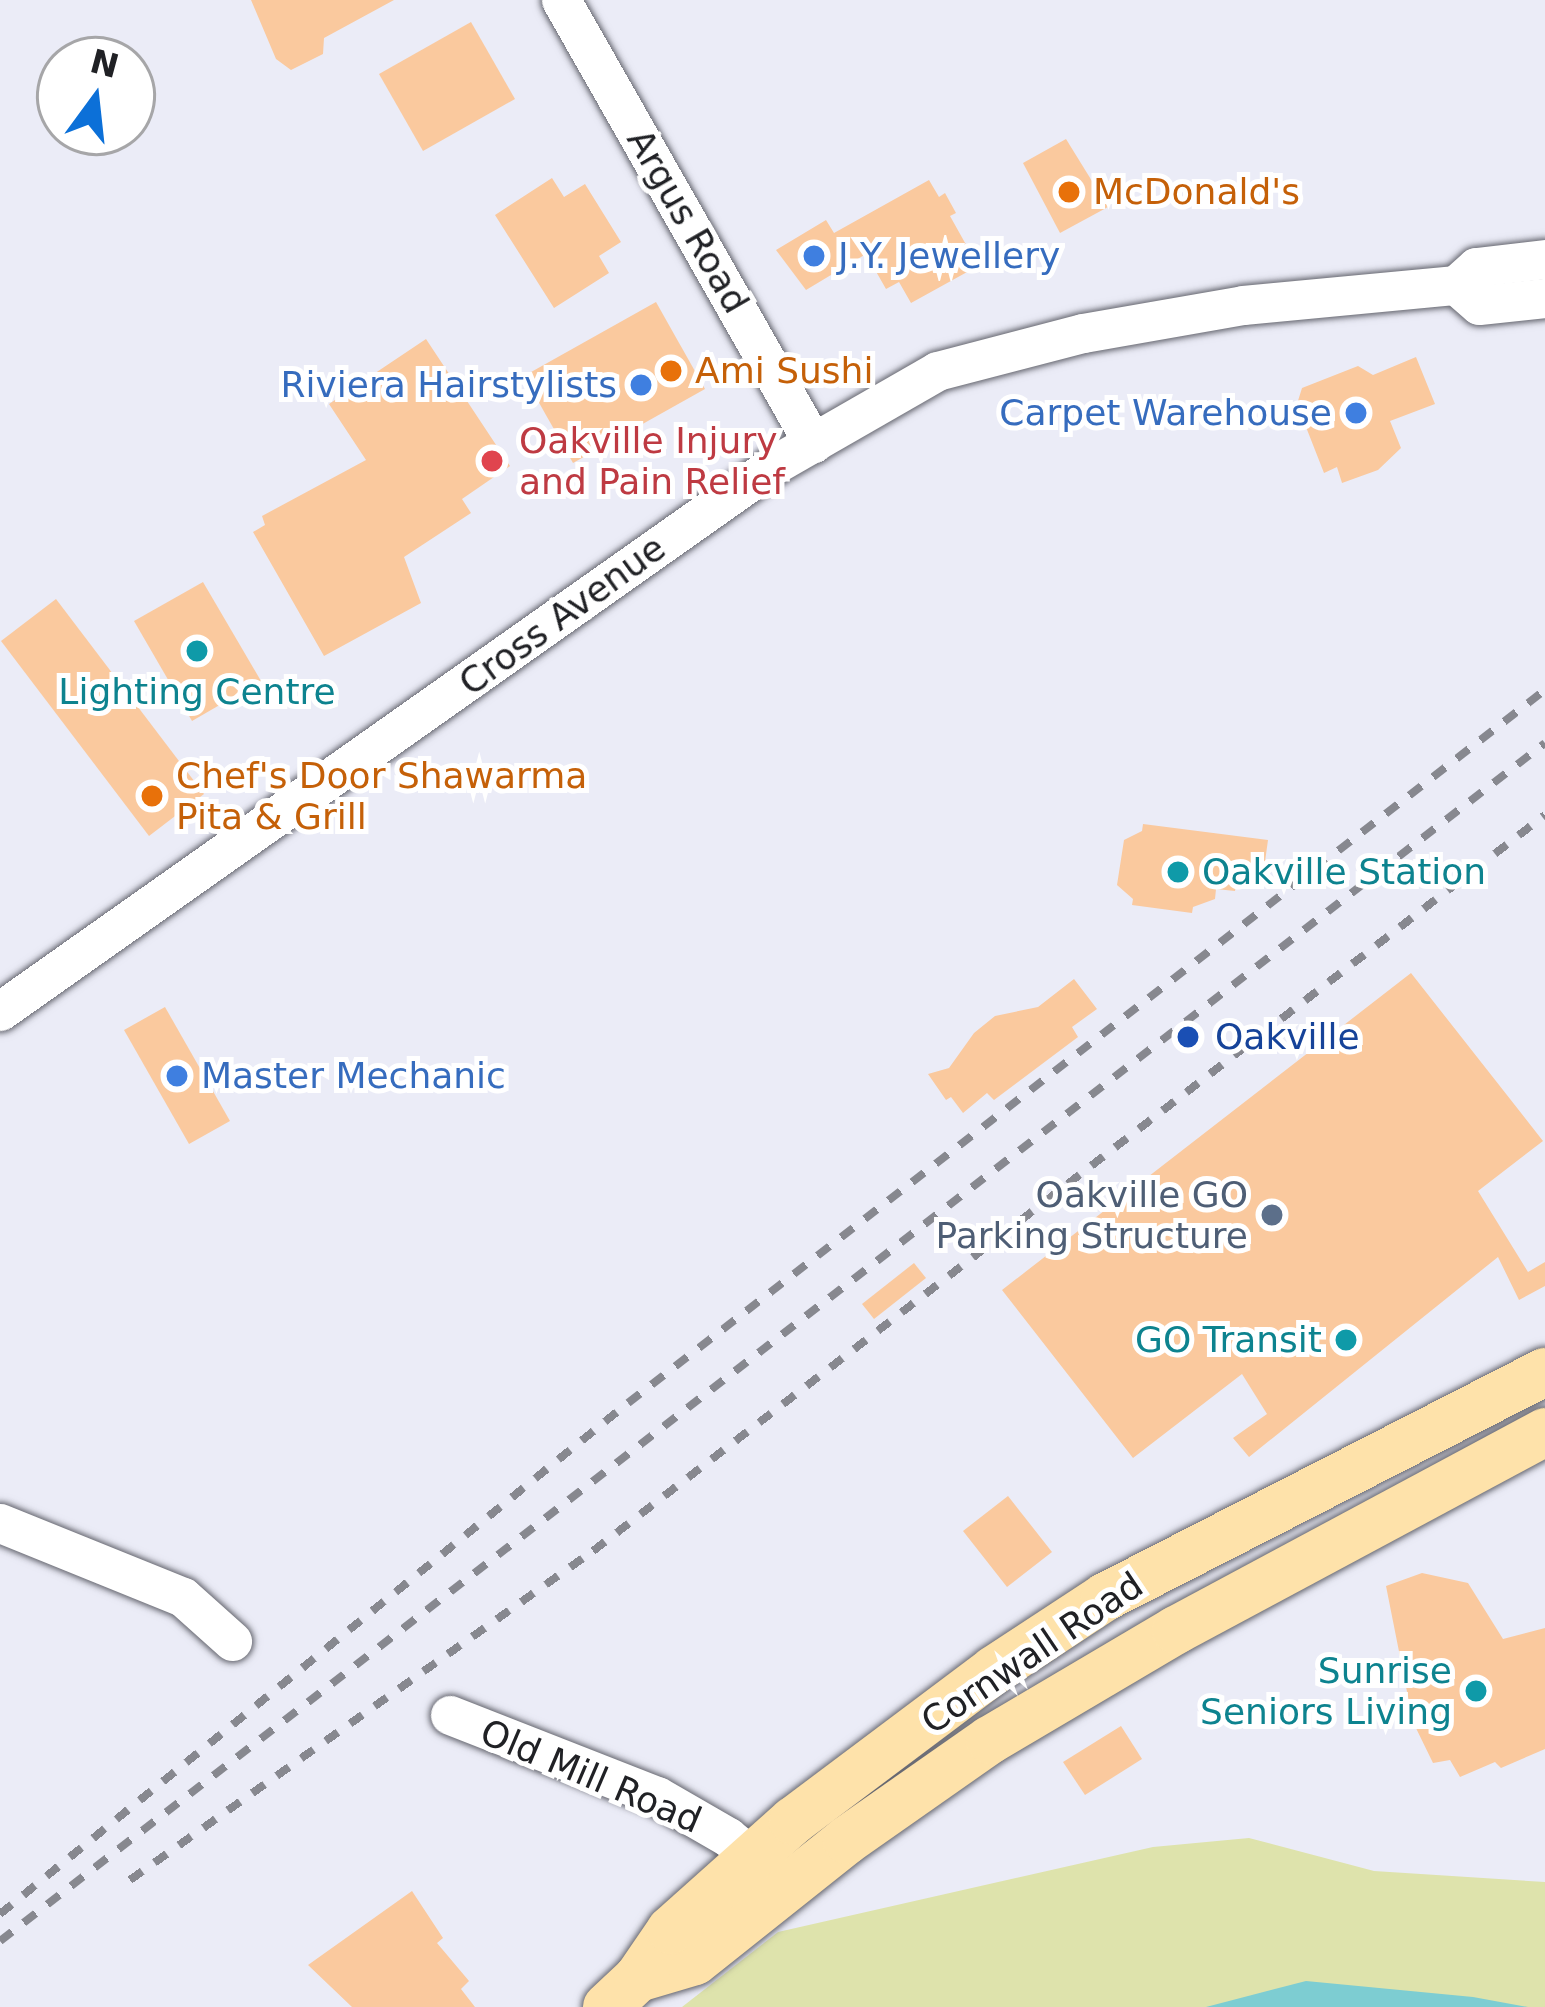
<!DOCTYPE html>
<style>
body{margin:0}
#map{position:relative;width:1545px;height:2007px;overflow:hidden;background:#ebecf7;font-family:"DejaVu Sans",sans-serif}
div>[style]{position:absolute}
.green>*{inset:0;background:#dee3ac}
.water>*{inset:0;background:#7dcdd2}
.building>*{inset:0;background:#fac99e}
.roads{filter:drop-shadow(0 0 3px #65666f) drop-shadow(0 0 3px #65666f)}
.minor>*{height:39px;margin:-19.5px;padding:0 19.5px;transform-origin:19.5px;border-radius:19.5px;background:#fff}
.major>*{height:48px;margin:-24px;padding:0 24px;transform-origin:24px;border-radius:24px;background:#fee2aa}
.rail>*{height:8px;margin-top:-4px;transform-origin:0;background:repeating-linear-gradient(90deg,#87888f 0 15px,transparent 0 30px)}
.dots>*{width:33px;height:33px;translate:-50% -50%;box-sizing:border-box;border:6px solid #fff;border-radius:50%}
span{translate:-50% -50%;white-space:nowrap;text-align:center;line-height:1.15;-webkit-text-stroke:10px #fff;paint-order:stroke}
.food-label{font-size:36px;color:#c56008}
.left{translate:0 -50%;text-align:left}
.street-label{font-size:36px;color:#202125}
.shop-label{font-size:36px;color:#366cbe}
.right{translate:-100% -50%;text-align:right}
.health-label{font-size:36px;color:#be3a42}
.culture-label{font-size:36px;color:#0d838f}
.transit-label{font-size:36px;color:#164399}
.service-label{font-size:36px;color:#4e5e75}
.north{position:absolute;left:36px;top:36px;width:120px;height:120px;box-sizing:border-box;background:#fff;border:3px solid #a6a6a8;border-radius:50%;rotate:15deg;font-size:33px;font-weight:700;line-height:48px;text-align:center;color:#202125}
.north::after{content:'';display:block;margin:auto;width:42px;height:54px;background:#0c70d8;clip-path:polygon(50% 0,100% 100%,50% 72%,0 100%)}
</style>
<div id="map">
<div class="green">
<i style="clip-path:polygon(1249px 1838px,1374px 1871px,1545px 1882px,1545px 2007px,682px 2007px,778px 1932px,1153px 1847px)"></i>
</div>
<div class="water">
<i style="clip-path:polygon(1306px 1981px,1473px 1997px,1528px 2007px,1206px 2007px)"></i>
</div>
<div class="building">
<i style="clip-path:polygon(251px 0,394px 0,324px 38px,323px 54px,291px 70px,276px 59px)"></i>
<i style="clip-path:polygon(471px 22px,515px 99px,423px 151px,379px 74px)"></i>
<i style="clip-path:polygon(1066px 139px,1108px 207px,1060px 233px,1023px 163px)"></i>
<i style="clip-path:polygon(552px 178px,564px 197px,585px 184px,621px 242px,599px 256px,609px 273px,554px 308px,495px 215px)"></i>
<i style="clip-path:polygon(929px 180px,939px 197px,945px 193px,956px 213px,950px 216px,978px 266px,911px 303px,899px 282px,886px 289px,866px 254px,806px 290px,776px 250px,826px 220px,834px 233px)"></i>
<i style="clip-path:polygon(656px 302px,705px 389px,573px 463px,524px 376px)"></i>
<i style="clip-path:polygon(426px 339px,510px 466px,462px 499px,471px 513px,404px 557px,421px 603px,324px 656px,253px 532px,265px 525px,262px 516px,366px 460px,329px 404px)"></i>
<i style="clip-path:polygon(1416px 357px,1435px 404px,1390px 421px,1401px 448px,1378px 470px,1342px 483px,1337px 467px,1324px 473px,1297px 404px,1302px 388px,1358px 366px,1373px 375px)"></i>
<i style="clip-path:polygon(203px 582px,261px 681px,192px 721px,134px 621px)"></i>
<i style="clip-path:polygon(56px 599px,204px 794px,149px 836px,1px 641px)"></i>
<i style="clip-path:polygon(1143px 824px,1268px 840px,1264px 869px,1238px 867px,1235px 891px,1216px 889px,1215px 899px,1193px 907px,1192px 913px,1132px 905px,1133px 899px,1117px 885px,1124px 840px,1142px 831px)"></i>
<i style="clip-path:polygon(1411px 973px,1543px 1141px,1478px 1191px,1528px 1272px,1545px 1262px,1545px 1286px,1519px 1300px,1498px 1257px,1249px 1457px,1233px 1438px,1267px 1414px,1242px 1374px,1133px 1458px,1002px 1290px)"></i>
<i style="clip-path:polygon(1074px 979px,1097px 1009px,1072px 1027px,1078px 1037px,994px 1100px,987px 1093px,963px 1113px,951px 1097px,946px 1100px,928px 1074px,949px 1068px,974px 1033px,995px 1016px,1038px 1007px)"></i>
<i style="clip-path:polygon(165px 1007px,230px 1121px,189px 1144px,124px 1030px)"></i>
<i style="clip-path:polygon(914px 1263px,926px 1278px,874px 1319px,862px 1304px)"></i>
<i style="clip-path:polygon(1008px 1496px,1052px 1552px,1007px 1587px,963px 1531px)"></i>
<i style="clip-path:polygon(1422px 1573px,1468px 1583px,1503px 1639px,1545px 1628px,1545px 1749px,1501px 1768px,1495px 1762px,1460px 1777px,1450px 1760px,1433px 1763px,1413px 1722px,1386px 1586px)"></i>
<i style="clip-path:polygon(1121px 1726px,1142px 1759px,1085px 1795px,1063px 1762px)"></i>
<i style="clip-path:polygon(412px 1891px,443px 1938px,437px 1943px,469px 1981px,461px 1989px,475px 2007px,352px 2007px,308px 1965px)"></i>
</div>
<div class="roads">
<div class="minor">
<i style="left:561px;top:0;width:510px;rotate:60.37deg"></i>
<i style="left:1456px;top:285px;width:30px;rotate:41deg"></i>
<i style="left:1479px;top:305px;width:66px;rotate:-6.1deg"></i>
<i style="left:0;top:1011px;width:945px;rotate:-35.22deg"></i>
<i style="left:772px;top:466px;width:190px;rotate:-29.9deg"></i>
<i style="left:937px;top:371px;width:151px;rotate:-14.6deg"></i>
<i style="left:1083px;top:333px;width:162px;rotate:-9.9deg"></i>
<i style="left:1243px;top:305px;width:214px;rotate:-5.4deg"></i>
<i style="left:1456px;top:285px;width:27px;rotate:-42deg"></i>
<i style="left:1476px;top:267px;width:69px;rotate:-6.6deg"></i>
<i style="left:0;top:1523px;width:197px;rotate:22deg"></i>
<i style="left:183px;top:1597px;width:66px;rotate:41.9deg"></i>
<i style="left:450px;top:1715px;width:222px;rotate:21.4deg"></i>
<i style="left:657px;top:1796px;width:82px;rotate:30deg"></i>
<i style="left:728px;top:1837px;width:60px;rotate:39.6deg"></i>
</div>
<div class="major">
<i style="left:638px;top:1978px;width:59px;rotate:-16.6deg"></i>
<i style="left:695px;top:1961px;width:194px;rotate:-38.5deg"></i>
<i style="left:847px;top:1840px;width:174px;rotate:-35deg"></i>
<i style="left:990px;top:1740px;width:216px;rotate:-30.6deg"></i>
<i style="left:1176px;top:1630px;width:419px;rotate:-28.2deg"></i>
<i style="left:607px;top:2007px;width:42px;rotate:-43.1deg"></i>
<i style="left:638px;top:1978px;width:58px;rotate:-55.5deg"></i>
<i style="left:671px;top:1930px;width:164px;rotate:-41.8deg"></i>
<i style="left:793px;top:1821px;width:251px;rotate:-36.9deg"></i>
<i style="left:994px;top:1670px;width:133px;rotate:-33.3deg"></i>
<i style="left:1105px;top:1597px;width:494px;rotate:-27.1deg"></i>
</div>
</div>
<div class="rail">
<i style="left:130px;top:1880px;width:568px;rotate:-35.4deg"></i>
<i style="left:593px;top:1551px;width:1203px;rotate:-37.71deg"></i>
<i style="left:0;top:1914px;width:810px;rotate:-39.14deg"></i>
<i style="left:628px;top:1403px;width:1162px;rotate:-37.87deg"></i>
<i style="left:0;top:1941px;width:1955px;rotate:-37.79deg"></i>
</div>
<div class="dots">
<i style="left:1069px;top:192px;background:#e8710a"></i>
<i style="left:814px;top:256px;background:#3f7fe0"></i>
<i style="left:671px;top:371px;background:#e8710a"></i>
<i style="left:641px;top:385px;background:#3f7fe0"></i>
<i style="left:1356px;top:413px;background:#3f7fe0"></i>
<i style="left:492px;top:461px;background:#e0444e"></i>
<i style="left:197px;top:651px;background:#0f9aa8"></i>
<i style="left:152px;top:796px;background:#e8710a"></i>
<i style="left:1178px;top:872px;background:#0f9aa8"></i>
<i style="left:1188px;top:1037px;background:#1a4fb4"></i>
<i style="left:177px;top:1076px;background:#3f7fe0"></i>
<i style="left:1272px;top:1215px;background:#5c6f8a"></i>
<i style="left:1346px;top:1340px;background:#0f9aa8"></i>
<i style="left:1476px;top:1691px;background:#0f9aa8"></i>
</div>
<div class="food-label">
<span class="left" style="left:1093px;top:192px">McDonald's</span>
<span class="left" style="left:695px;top:371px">Ami Sushi</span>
<span class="left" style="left:176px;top:796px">Chef's Door Shawarma<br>Pita &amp; Grill</span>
</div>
<div class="street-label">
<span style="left:688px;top:221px;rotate:60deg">Argus Road</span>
<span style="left:562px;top:615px;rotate:-36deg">Cross Avenue</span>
<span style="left:1032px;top:1653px;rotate:-34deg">Cornwall Road</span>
<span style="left:591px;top:1776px;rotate:23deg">Old Mill Road</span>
</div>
<div class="shop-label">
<span class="left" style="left:838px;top:256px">J.Y. Jewellery</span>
<span class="right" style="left:617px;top:385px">Riviera Hairstylists</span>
<span class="right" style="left:1332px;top:413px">Carpet Warehouse</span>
<span class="left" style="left:201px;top:1076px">Master Mechanic</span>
</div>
<div class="health-label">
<span class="left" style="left:519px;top:461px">Oakville Injury<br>and Pain Relief</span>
</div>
<div class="culture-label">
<span style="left:197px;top:692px">Lighting Centre</span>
<span class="left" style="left:1202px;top:872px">Oakville Station</span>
<span class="right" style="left:1322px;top:1340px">GO Transit</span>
<span class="right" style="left:1452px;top:1691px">Sunrise<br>Seniors Living</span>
</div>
<div class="transit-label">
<span class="left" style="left:1215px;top:1037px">Oakville</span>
</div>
<div class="service-label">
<span class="right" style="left:1248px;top:1215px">Oakville GO<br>Parking Structure</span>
</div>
<div class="north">N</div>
</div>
